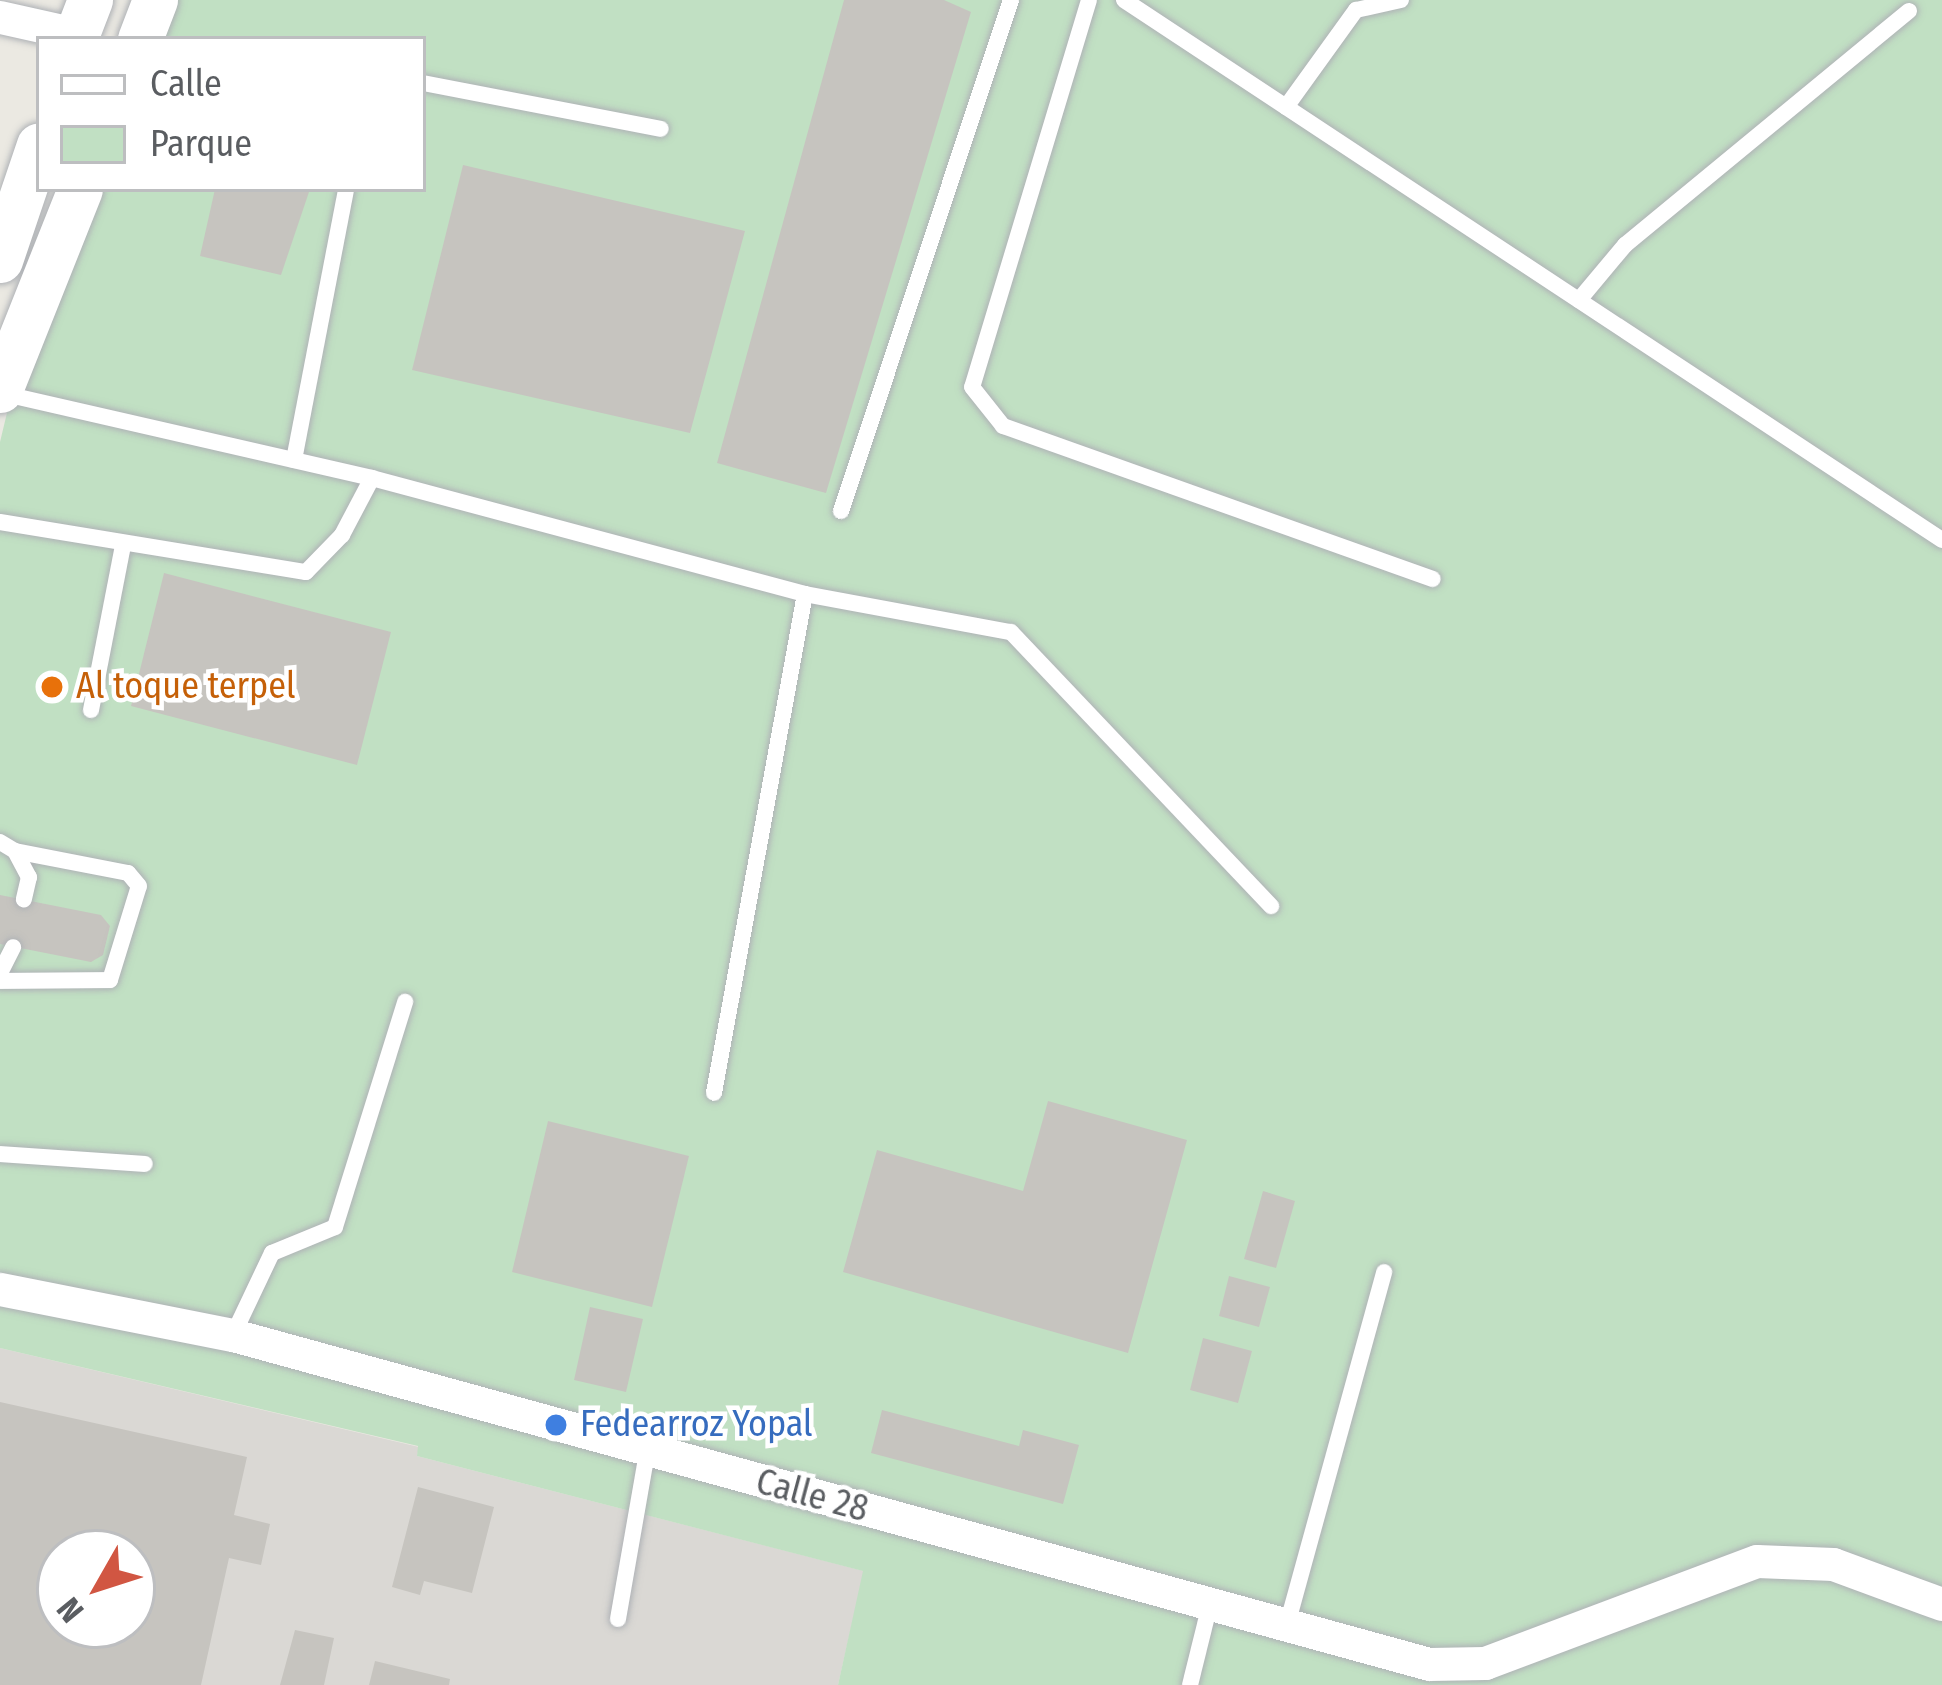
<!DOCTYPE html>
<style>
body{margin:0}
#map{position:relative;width:1942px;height:1685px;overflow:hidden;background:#ebe9e2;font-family:"Fira Sans Condensed",sans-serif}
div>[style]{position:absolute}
.industrial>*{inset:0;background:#dad8d4}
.green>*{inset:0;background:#c1e0c3}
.building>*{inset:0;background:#c6c4bf}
.roads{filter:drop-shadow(0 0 3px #afb2b6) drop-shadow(0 0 3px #afb2b6)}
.service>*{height:16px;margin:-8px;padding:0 8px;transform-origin:8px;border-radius:8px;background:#fff}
.minor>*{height:33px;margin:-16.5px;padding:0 16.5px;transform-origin:16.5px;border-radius:16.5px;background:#fff}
.secondary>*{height:45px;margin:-22.5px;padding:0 22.5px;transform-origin:22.5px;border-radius:22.5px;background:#fff}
.dots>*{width:33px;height:33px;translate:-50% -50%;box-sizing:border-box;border:6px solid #fff;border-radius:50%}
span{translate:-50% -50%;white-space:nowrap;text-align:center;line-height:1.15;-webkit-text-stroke:9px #fff;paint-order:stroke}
.food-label{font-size:36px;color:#c56008}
.left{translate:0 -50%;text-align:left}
.shop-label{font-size:36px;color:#366cbe}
.street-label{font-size:36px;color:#5a5d61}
.legend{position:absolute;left:36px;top:36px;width:390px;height:156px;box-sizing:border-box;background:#fff;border:3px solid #bdbec0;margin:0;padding:15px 21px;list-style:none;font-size:36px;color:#5a5d61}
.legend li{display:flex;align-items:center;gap:24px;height:60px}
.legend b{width:60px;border:3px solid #bdbec0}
.north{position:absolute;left:36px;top:1529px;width:120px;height:120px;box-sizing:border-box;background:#fff;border:3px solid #bdbec0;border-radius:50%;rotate:231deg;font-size:33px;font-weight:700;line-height:48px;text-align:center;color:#5a5d61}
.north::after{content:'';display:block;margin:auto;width:42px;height:54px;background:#d15642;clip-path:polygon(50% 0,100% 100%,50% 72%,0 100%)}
</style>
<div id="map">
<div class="industrial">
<i style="clip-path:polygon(evenodd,0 1348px,419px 1447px,417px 1456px,864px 1571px,838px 1685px,0 1685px,0 1348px,60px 1553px,132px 1553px,132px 1625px,60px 1625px,60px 1553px)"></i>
</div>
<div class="green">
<i style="clip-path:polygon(168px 0,1942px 0,1942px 1685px,838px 1685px,863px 1571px,417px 1456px,418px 1446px,0 1348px,0 442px,12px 392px,93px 189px,423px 189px,423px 39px,152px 39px)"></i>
</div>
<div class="building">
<i style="clip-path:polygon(844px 0,944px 0,971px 12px,826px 493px,717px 463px)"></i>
<i style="clip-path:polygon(463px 165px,745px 231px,690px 433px,412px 370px)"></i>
<i style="clip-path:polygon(215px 189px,310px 189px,281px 275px,200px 256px)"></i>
<i style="clip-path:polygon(164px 573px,391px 632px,357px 765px,131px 706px)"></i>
<i style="clip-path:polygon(0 895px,101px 915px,110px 926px,103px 955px,91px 962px,0 944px)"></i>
<i style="clip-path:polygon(1048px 1101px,1187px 1140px,1128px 1353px,843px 1272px,877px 1150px,1023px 1191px)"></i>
<i style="clip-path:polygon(548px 1121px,689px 1156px,652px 1307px,512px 1272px)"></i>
<i style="clip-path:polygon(1263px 1191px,1295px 1201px,1276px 1268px,1244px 1259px)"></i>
<i style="clip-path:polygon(1229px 1276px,1270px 1287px,1259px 1327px,1219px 1316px)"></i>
<i style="clip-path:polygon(590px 1307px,643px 1319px,626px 1392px,574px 1380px)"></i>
<i style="clip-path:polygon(1203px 1338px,1252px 1351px,1238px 1403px,1190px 1390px)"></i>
<i style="clip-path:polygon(evenodd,0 1402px,247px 1457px,234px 1515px,270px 1524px,261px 1565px,229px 1558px,201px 1685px,0 1685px,0 1402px,60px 1553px,132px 1553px,132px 1625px,60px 1625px,60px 1553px)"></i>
<i style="clip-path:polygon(882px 1410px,1019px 1446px,1023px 1430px,1079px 1445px,1063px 1504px,871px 1453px)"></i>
<i style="clip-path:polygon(418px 1487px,494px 1507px,472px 1593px,424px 1581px,420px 1595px,392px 1587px)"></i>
<i style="clip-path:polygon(295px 1630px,334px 1638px,324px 1685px,280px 1685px)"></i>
<i style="clip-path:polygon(375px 1661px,450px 1679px,449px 1685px,369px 1685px)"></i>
</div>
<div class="roads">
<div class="service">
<i style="left:1089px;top:0;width:404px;rotate:106.8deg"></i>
<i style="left:972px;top:387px;width:50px;rotate:51.5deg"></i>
<i style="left:1003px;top:426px;width:456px;rotate:19.6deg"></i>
<i style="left:1124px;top:0;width:980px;rotate:33.43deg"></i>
<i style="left:423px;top:83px;width:242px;rotate:10.9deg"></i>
<i style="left:1286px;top:107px;width:120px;rotate:-54.2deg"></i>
<i style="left:1356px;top:10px;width:46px;rotate:-12.5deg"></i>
<i style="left:1579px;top:300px;width:72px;rotate:-50.1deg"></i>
<i style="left:1625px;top:245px;width:368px;rotate:-39.5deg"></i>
<i style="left:1px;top:393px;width:381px;rotate:12.9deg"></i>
<i style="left:372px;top:478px;width:448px;rotate:15deg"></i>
<i style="left:805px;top:594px;width:507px;rotate:100.34deg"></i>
<i style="left:294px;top:460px;width:276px;rotate:-79.1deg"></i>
<i style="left:841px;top:511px;width:539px;rotate:-71.6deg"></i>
<i style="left:0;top:522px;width:310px;rotate:9.3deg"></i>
<i style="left:306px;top:572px;width:52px;rotate:-45.8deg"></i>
<i style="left:342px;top:535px;width:64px;rotate:-62.2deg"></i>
<i style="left:805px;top:594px;width:209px;rotate:10.5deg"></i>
<i style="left:1011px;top:632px;width:378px;rotate:46.5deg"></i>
<i style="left:91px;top:710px;width:168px;rotate:-79deg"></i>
<i style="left:0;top:842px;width:17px;rotate:31deg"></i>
<i style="left:15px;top:851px;width:30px;rotate:62deg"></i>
<i style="left:29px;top:877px;width:23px;rotate:103deg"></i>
<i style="left:0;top:973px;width:29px;rotate:-63deg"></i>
<i style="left:0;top:981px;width:110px;rotate:-0.5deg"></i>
<i style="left:110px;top:980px;width:98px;rotate:-72.9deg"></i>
<i style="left:139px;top:886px;width:17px;rotate:-130deg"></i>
<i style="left:128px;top:873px;width:115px;rotate:-169deg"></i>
<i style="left:0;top:1154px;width:145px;rotate:3.9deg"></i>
<i style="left:233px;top:1335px;width:91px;rotate:-64.6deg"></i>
<i style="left:272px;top:1253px;width:68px;rotate:-22.4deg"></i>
<i style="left:335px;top:1227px;width:236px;rotate:-72.7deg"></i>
<i style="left:618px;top:1619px;width:169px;rotate:-80.1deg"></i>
<i style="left:1287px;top:1625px;width:366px;rotate:-74.6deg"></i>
<i style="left:1190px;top:1685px;width:83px;rotate:-76.1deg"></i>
</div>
<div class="minor">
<i style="left:0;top:17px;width:78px;rotate:12.6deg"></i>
<i style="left:0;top:1289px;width:237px;rotate:11.2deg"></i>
<i style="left:233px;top:1335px;width:1240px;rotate:15.38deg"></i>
<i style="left:1429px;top:1664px;width:56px;rotate:-1deg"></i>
<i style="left:1485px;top:1663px;width:290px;rotate:-20.6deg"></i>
<i style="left:1757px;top:1561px;width:76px;rotate:2.3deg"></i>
<i style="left:1833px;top:1564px;width:116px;rotate:20.2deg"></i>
</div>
<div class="secondary">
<i style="left:75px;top:39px;width:42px;rotate:-69deg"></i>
<i style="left:140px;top:39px;width:42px;rotate:-69deg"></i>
<i style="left:0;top:260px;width:121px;rotate:-71.3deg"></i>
<i style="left:0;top:390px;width:216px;rotate:-68.3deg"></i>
</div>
</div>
<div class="dots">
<i style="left:52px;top:687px;background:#e8710a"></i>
<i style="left:556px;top:1425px;background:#3f7fe0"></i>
</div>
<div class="food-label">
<span class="left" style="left:76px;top:687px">Al toque terpel</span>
</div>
<div class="shop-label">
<span class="left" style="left:580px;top:1425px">Fedearroz Yopal</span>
</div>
<div class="street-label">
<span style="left:812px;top:1496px;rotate:15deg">Calle 28</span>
</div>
<ul class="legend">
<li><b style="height:15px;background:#fff"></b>Calle</li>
<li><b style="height:33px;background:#c1e0c3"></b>Parque</li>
</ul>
<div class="north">N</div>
</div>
